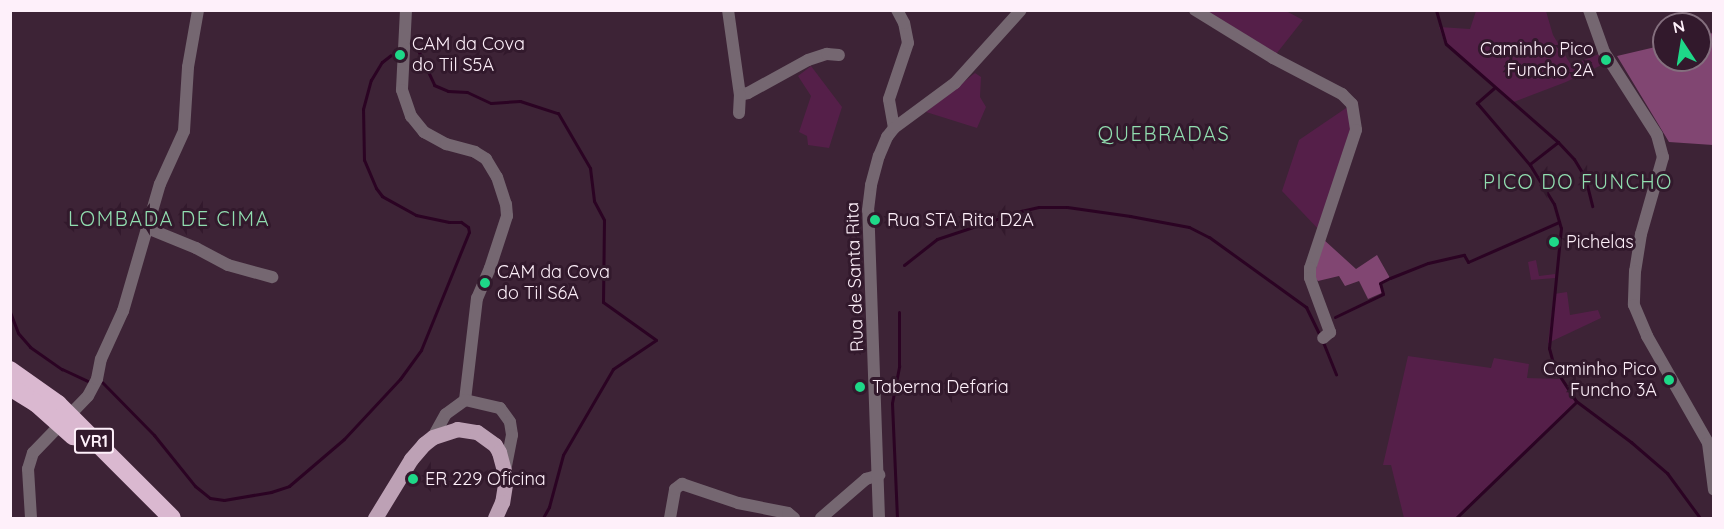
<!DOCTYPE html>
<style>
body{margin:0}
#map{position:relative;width:1724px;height:529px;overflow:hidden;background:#3d2336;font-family:Quicksand,sans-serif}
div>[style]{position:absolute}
.green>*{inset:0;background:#551f49}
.forest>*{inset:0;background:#814672}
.stream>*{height:3px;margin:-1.5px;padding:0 1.5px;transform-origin:1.5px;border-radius:1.5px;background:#2b0323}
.minor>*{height:12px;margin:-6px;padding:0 6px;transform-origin:6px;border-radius:6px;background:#756771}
.major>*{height:15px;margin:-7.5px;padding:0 7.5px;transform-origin:7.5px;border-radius:7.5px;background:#bda1b5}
.highway>*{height:18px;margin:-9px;padding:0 9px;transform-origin:9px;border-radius:9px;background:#dab8d0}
.dots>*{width:16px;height:16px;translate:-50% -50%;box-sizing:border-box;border:3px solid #32192c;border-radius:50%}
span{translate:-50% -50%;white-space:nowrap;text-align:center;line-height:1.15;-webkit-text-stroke:6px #32192c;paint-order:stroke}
.shield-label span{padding:2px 4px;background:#32192c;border:2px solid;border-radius:4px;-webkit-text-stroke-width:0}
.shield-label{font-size:16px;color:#fef0fa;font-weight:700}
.poi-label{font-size:18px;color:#fef0fa}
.left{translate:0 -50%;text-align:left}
.right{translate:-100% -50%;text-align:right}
.street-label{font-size:18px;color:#fef0fa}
.neighbourhood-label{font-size:20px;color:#91deb0;letter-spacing:1.5px}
.frame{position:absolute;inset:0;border:12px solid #fef0fa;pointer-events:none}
.north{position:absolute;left:1652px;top:12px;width:60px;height:60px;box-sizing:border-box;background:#32192c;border:2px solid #846f7e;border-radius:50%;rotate:348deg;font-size:16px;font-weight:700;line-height:24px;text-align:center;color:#fef0fa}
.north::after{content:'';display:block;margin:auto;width:21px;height:27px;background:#1ed888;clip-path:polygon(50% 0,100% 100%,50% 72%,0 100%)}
</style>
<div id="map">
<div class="green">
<i style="clip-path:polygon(1195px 11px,1286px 11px,1303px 20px,1273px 58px)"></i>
<i style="clip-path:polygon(1476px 11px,1546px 11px,1553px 35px,1571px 65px,1604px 52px,1610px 61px,1566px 82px,1511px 103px,1445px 44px,1439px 27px,1470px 29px)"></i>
<i style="clip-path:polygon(811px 66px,842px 107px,829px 148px,808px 145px,807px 136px,799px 132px,811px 96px,798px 76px)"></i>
<i style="clip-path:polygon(975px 73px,981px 77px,980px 97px,986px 107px,977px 128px,926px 112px)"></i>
<i style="clip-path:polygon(1352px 104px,1357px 119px,1322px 233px,1282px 191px,1299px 140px)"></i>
<i style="clip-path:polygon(1536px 260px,1539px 276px,1555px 274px,1555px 278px,1531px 280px,1528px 262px)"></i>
<i style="clip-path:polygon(1567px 292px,1570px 315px,1598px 310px,1601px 318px,1548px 343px,1554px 294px)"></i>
<i style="clip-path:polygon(1408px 356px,1491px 368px,1494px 358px,1529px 364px,1527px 378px,1560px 379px,1575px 402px,1455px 518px,1404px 518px,1391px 465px,1383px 465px)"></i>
</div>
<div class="forest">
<i style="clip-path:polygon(1713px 33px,1713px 145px,1669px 142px,1617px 56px,1664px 45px,1664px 60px,1700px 60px,1700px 36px)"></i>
<i style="clip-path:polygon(1323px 239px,1356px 269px,1377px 255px,1390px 278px,1381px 283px,1384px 292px,1368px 299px,1359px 281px,1345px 286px,1339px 276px,1318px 281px,1314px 277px)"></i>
</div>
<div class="stream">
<i style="left:1436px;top:10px;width:35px;rotate:74deg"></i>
<i style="left:1446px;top:44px;width:149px;rotate:41.2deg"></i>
<i style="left:1558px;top:142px;width:36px;rotate:142deg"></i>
<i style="left:418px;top:50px;width:38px;rotate:65deg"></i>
<i style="left:434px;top:85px;width:15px;rotate:23deg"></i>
<i style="left:448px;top:91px;width:19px;rotate:3deg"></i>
<i style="left:467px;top:92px;width:26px;rotate:25deg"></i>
<i style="left:491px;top:103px;width:29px;rotate:-4deg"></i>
<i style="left:520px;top:101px;width:40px;rotate:18deg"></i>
<i style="left:558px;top:113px;width:64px;rotate:59.8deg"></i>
<i style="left:590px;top:168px;width:33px;rotate:83deg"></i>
<i style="left:594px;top:201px;width:21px;rotate:62deg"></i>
<i style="left:604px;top:220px;width:82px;rotate:90.7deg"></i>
<i style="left:603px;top:302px;width:65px;rotate:35.6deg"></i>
<i style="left:656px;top:340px;width:52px;rotate:146deg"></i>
<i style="left:613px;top:369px;width:99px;rotate:120.2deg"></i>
<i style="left:563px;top:455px;width:54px;rotate:105.1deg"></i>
<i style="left:549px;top:507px;width:13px;rotate:119deg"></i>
<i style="left:1494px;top:88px;width:23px;rotate:139deg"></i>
<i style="left:1477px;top:103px;width:82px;rotate:49.5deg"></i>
<i style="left:1530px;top:165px;width:46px;rotate:58.4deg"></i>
<i style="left:1554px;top:204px;width:25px;rotate:74deg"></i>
<i style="left:1561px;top:228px;width:121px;rotate:95.7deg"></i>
<i style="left:1549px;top:348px;width:20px;rotate:75deg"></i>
<i style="left:1554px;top:367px;width:40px;rotate:57.1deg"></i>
<i style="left:1576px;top:401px;width:69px;rotate:36.7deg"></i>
<i style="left:1631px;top:442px;width:48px;rotate:40.7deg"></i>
<i style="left:1667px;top:473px;width:56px;rotate:53.7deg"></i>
<i style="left:1558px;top:142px;width:23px;rotate:47deg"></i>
<i style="left:1574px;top:159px;width:21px;rotate:59deg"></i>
<i style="left:1585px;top:177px;width:30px;rotate:76deg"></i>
<i style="left:904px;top:265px;width:42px;rotate:-38.2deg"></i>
<i style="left:937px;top:239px;width:89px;rotate:-18.4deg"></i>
<i style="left:1021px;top:211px;width:18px;rotate:-13deg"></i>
<i style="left:1039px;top:207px;width:28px"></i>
<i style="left:1067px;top:207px;width:64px;rotate:8.1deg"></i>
<i style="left:1130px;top:216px;width:60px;rotate:10.6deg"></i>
<i style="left:1189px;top:227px;width:22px;rotate:27deg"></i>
<i style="left:1209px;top:237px;width:120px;rotate:35.8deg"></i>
<i style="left:1306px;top:307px;width:32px;rotate:64deg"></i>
<i style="left:10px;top:312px;width:22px;rotate:69deg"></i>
<i style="left:18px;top:333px;width:18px;rotate:49deg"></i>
<i style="left:30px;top:347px;width:39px;rotate:35deg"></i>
<i style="left:62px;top:369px;width:31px;rotate:25deg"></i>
<i style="left:1335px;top:317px;width:53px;rotate:-25.6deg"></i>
<i style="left:1383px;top:294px;width:11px;rotate:-105deg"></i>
<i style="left:1380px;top:283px;width:11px;rotate:-27deg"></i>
<i style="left:1390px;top:278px;width:41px;rotate:-21.5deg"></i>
<i style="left:1428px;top:263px;width:37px;rotate:-13deg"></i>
<i style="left:1464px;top:255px;width:8px;rotate:60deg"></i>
<i style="left:1468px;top:262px;width:99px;rotate:-23.7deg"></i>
<i style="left:1323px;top:342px;width:35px;rotate:68deg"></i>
<i style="left:101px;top:381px;width:76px;rotate:45.5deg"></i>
<i style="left:154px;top:435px;width:65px;rotate:51.2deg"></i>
<i style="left:195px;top:486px;width:19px;rotate:39deg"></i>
<i style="left:210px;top:498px;width:14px;rotate:8deg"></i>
<i style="left:224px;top:500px;width:48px;rotate:-9.7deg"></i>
<i style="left:271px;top:492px;width:19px;rotate:-18deg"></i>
<i style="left:289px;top:486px;width:72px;rotate:-40.5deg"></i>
<i style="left:344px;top:439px;width:82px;rotate:-47deg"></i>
<i style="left:400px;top:379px;width:36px;rotate:-54deg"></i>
<i style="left:421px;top:350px;width:127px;rotate:-67.9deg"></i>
<i style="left:469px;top:232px;width:5px;rotate:-101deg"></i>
<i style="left:468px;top:227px;width:9px;rotate:-144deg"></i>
<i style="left:461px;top:222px;width:12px;rotate:180deg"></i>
<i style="left:449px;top:222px;width:34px;rotate:-168deg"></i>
<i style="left:416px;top:215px;width:39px;rotate:-151deg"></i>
<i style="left:382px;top:196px;width:10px;rotate:-127deg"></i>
<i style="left:376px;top:188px;width:30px;rotate:-113deg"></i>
<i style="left:364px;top:160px;width:51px;rotate:-91.1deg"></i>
<i style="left:363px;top:109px;width:30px;rotate:-75deg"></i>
<i style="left:371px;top:80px;width:21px;rotate:-59deg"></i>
<i style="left:382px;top:62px;width:11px;rotate:-38deg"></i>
<i style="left:897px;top:518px;width:115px;rotate:-92.5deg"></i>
<i style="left:892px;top:403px;width:38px;rotate:-79deg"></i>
<i style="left:899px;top:366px;width:54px;rotate:-90deg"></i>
<i style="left:1456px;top:518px;width:167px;rotate:-44deg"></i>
</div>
<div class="minor">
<i style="left:406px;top:10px;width:80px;rotate:92.9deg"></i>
<i style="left:402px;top:90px;width:28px;rotate:71deg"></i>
<i style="left:411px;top:116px;width:21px;rotate:51deg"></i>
<i style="left:424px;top:132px;width:25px;rotate:29deg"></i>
<i style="left:446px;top:144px;width:30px;rotate:15deg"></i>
<i style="left:475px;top:152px;width:13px;rotate:32deg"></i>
<i style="left:486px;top:159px;width:21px;rotate:59deg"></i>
<i style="left:497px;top:177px;width:28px;rotate:72deg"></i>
<i style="left:506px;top:204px;width:12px;rotate:85deg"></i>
<i style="left:507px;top:216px;width:55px;rotate:108.1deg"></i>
<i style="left:490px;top:268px;width:33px;rotate:113deg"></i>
<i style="left:477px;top:298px;width:103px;rotate:96.7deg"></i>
<i style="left:728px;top:10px;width:86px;rotate:82deg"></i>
<i style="left:740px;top:95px;width:8px;rotate:-14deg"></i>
<i style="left:748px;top:93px;width:68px;rotate:-28.8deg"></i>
<i style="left:808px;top:60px;width:20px;rotate:-18deg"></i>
<i style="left:827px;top:54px;width:12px;rotate:5deg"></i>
<i style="left:1195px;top:10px;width:92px;rotate:31.6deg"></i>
<i style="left:1273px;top:58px;width:78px;rotate:27.6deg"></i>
<i style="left:1342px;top:94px;width:14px;rotate:45deg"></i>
<i style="left:1352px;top:104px;width:26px;rotate:81deg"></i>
<i style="left:1356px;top:130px;width:145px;rotate:108.4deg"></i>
<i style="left:1310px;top:268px;width:10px;rotate:90deg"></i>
<i style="left:1310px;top:278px;width:58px;rotate:69.7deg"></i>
<i style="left:1330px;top:332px;width:9px;rotate:139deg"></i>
<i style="left:1589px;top:10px;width:45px;rotate:70.3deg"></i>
<i style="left:1604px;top:52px;width:98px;rotate:57.4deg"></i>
<i style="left:1657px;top:135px;width:23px;rotate:75deg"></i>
<i style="left:1663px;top:157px;width:80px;rotate:105.9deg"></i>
<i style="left:1641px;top:234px;width:37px;rotate:99deg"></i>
<i style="left:1635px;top:271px;width:34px;rotate:92deg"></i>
<i style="left:1634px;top:305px;width:34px;rotate:67deg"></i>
<i style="left:1647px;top:336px;width:123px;rotate:60.3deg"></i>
<i style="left:1708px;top:443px;width:47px;rotate:82.7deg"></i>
<i style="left:739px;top:113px;width:18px;rotate:-87deg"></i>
<i style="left:894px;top:128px;width:29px;rotate:-100deg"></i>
<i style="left:889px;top:99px;width:59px;rotate:-71.3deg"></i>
<i style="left:908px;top:43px;width:20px;rotate:-101deg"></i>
<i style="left:904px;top:23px;width:15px;rotate:-118deg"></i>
<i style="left:147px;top:228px;width:53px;rotate:22.2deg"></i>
<i style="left:196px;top:248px;width:36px;rotate:28deg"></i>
<i style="left:228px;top:265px;width:46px;rotate:15.3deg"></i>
<i style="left:433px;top:437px;width:26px;rotate:-61deg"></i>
<i style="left:446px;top:414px;width:24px;rotate:-36deg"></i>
<i style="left:465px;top:400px;width:36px;rotate:13deg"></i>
<i style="left:500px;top:408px;width:17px;rotate:54deg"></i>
<i style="left:510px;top:422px;width:13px;rotate:81deg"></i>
<i style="left:512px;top:435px;width:36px;rotate:101deg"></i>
<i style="left:31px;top:518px;width:49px;rotate:-93.5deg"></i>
<i style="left:28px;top:469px;width:17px;rotate:-73deg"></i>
<i style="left:33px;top:453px;width:79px;rotate:-46deg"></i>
<i style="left:88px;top:396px;width:19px;rotate:-62deg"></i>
<i style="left:97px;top:379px;width:20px;rotate:-79deg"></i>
<i style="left:101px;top:359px;width:53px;rotate:-65.4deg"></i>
<i style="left:123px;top:311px;width:132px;rotate:-73.8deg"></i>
<i style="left:160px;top:184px;width:58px;rotate:-65.6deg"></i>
<i style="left:184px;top:131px;width:64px;rotate:-86.4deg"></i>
<i style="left:188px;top:67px;width:58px;rotate:-80deg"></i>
<i style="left:670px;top:518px;width:29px;rotate:-80deg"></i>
<i style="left:675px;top:489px;width:9px;rotate:-36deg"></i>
<i style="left:682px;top:484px;width:59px;rotate:18.7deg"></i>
<i style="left:738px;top:503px;width:51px;rotate:11.3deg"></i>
<i style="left:788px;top:513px;width:8px;rotate:40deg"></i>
<i style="left:821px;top:518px;width:60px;rotate:-40.9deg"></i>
<i style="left:866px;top:479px;width:14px;rotate:-17deg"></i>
<i style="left:879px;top:518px;width:308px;rotate:-92deg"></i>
<i style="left:868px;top:210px;width:25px;rotate:-83deg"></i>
<i style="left:871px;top:185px;width:30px;rotate:-75deg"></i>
<i style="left:879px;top:156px;width:21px;rotate:-67deg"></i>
<i style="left:887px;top:137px;width:11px;rotate:-52deg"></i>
<i style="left:894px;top:128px;width:76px;rotate:-36.4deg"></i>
<i style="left:955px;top:83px;width:98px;rotate:-47.9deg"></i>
</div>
<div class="major">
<i style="left:375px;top:518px;width:69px;rotate:-58.6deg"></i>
<i style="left:411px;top:459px;width:20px;rotate:-49deg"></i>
<i style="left:424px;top:444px;width:11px;rotate:-38deg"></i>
<i style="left:433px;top:437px;width:25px;rotate:-18deg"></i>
<i style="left:457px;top:429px;width:20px;rotate:9deg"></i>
<i style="left:477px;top:432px;width:22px;rotate:36deg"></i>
<i style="left:495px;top:445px;width:8px;rotate:60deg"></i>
<i style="left:499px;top:452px;width:27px;rotate:75deg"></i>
<i style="left:506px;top:478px;width:24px;rotate:99deg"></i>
<i style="left:502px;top:502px;width:17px;rotate:114deg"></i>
</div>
<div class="highway">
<i style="left:10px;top:370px;width:59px;rotate:35.3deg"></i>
<i style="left:58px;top:404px;width:161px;rotate:45deg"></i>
<i style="left:10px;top:387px;width:31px;rotate:32deg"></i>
<i style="left:36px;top:403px;width:50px;rotate:41.7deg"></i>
</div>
<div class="dots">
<i style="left:400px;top:55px;background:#1ed888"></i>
<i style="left:1606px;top:60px;background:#1ed888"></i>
<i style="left:875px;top:220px;background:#1ed888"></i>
<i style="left:1554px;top:242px;background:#1ed888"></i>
<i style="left:485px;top:283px;background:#1ed888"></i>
<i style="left:1669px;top:380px;background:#1ed888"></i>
<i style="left:860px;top:387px;background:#1ed888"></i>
<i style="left:413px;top:479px;background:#1ed888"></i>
</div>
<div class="shield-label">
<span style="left:94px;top:441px">VR1</span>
</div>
<div class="poi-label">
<span class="left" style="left:412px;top:55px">CAM da Cova<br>do Til S5A</span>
<span class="right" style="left:1594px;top:60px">Caminho Pico<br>Funcho 2A</span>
<span class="left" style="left:887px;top:220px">Rua STA Rita D2A</span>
<span class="left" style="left:1566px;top:242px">Pichelas</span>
<span class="left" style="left:497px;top:283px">CAM da Cova<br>do Til S6A</span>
<span class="right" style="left:1657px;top:380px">Caminho Pico<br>Funcho 3A</span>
<span class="left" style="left:872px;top:387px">Taberna Defaria</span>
<span class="left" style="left:425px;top:479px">ER 229 Oficina</span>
</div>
<div class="street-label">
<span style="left:855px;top:277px;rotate:-92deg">Rua de Santa Rita</span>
</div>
<div class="neighbourhood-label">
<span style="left:1164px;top:133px">QUEBRADAS</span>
<span style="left:1578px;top:181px">PICO DO FUNCHO</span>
<span style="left:169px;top:218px">LOMBADA DE CIMA</span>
</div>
<div class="frame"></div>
<div class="north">N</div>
</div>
